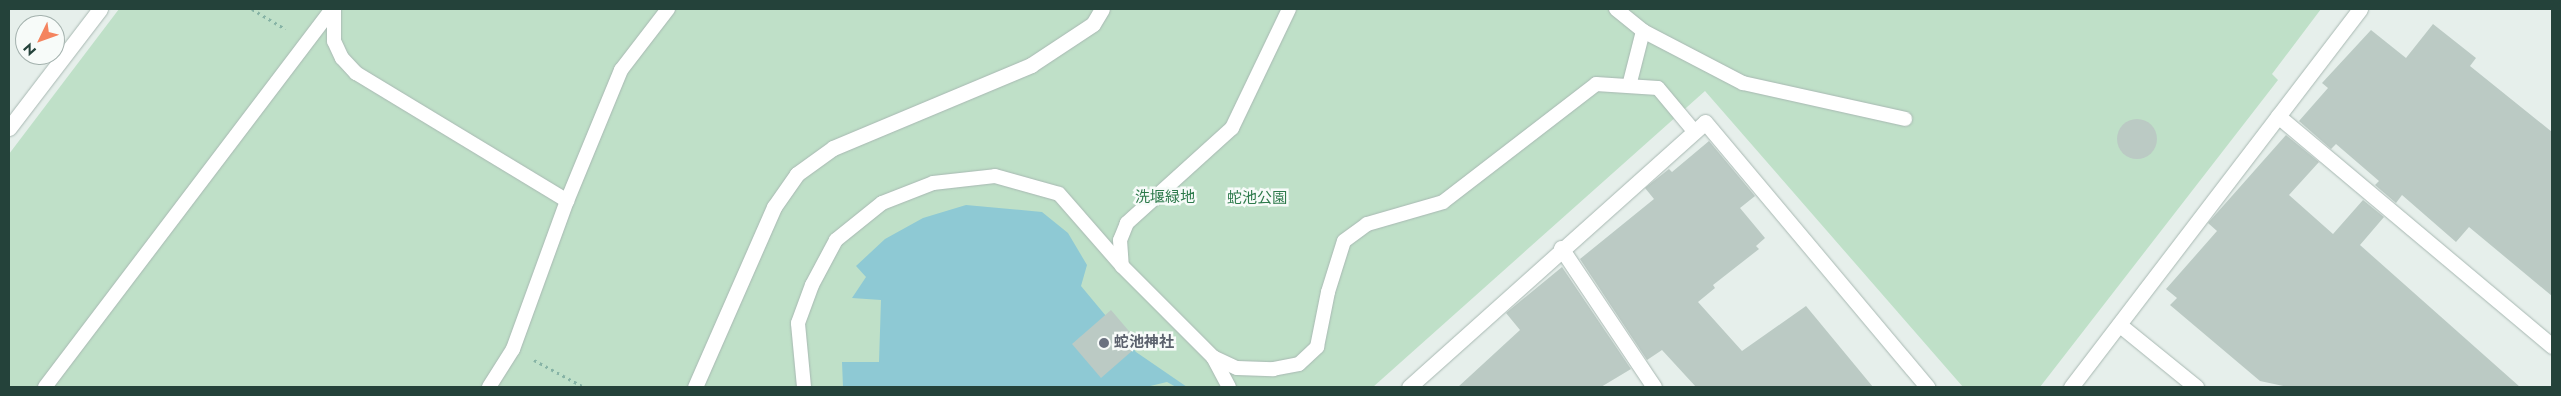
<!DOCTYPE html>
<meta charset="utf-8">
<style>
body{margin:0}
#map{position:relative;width:2561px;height:396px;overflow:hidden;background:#e6efeb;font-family:Jost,"Noto Sans JP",sans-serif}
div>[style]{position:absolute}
.green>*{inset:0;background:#bfe0c8}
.water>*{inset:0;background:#8ec9d4}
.building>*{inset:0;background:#bbcac4}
.round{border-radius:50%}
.path>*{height:3px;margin-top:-1.5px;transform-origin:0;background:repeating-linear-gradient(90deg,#86b3a5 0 2.5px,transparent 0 6.5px)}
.roads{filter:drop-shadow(0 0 1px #a8b8b2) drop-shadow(0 0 1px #a8b8b2)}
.service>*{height:14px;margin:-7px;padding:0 7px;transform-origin:7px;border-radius:7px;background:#fff}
.minor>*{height:15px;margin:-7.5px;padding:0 7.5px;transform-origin:7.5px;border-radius:7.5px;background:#fff}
.dots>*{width:14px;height:14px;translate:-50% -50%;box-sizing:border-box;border:2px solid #f7fbf9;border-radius:50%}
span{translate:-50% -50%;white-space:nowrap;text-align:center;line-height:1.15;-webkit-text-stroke:5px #f7fbf9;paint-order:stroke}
.park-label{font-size:15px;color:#2d7a4b}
.worship-label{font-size:15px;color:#5b616d;font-weight:700}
.left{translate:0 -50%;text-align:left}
.frame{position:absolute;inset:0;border:10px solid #24423a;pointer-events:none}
.north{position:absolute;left:15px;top:15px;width:50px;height:50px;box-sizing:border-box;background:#f7fbf9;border:1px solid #a3b1ad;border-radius:50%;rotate:228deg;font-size:14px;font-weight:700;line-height:20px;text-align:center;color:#24423a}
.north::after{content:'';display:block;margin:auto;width:18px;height:22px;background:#f4845f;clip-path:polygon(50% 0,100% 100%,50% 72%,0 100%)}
</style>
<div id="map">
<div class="green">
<i style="clip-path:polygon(119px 9px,2321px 9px,2272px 74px,2278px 80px,2040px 387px,1963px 387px,1705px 91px,1373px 387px,9px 387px,9px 154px)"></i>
</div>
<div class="water">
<i style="clip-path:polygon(966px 205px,1042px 212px,1068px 233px,1087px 265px,1081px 286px,1136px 352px,1187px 387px,1176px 387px,1167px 382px,1146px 387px,824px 387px,843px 387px,842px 362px,879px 362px,881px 300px,852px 298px,866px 277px,856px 266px,885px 239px,923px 218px)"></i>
</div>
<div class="building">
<i style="clip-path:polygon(2433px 24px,2476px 58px,2470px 66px,2552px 132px,2552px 296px,2469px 227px,2456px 242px,2402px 195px,2396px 203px,2375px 185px,2379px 181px,2336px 144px,2331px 149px,2299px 121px,2328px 88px,2322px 83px,2371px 30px,2406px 58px)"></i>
<i class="round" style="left:2117px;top:119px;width:40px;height:40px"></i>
<i style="clip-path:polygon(2286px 135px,2319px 162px,2289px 195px,2333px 234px,2363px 200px,2384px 217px,2360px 245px,2520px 387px,2288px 387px,2260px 381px,2170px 305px,2177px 298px,2166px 289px,2217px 231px,2208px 223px)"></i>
<i style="clip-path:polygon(1709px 141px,1755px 196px,1740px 208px,1765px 238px,1756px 246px,1759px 249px,1713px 285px,1715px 288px,1698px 302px,1742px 351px,1806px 306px,1873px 387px,1696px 387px,1662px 350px,1647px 360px,1580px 259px,1654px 199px,1645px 188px,1669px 169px,1672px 172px)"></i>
<i style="clip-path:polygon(1562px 267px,1631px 369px,1601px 387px,1458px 387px,1520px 330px,1506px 313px)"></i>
<i style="clip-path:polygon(1111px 310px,1140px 344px,1101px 378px,1072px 344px)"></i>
</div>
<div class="path">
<i style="left:252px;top:9px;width:39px;rotate:31deg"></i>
<i style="left:534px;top:360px;width:57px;rotate:28.4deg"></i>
</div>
<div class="roads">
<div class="service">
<i style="left:334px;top:9px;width:32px;rotate:90deg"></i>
<i style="left:334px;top:41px;width:19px;rotate:65deg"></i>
<i style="left:342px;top:58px;width:21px;rotate:47deg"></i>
<i style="left:356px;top:73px;width:247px;rotate:31.2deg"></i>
<i style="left:1289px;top:9px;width:132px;rotate:115.6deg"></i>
<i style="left:1232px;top:128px;width:142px;rotate:137.9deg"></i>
<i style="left:1127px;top:223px;width:18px;rotate:112deg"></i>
<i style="left:1120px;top:240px;width:26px;rotate:86deg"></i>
<i style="left:1122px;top:266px;width:129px;rotate:45deg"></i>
<i style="left:1213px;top:357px;width:26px;rotate:25deg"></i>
<i style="left:1237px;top:368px;width:36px;rotate:2deg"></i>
<i style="left:1273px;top:369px;width:26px;rotate:-11deg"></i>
<i style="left:1299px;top:364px;width:25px;rotate:-43deg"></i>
<i style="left:1317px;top:347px;width:56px;rotate:-78.7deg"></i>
<i style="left:1328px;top:292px;width:53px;rotate:-72.6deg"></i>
<i style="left:1344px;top:241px;width:29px;rotate:-36deg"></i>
<i style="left:1367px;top:224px;width:79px;rotate:-16.1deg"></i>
<i style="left:1443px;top:202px;width:193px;rotate:-37.6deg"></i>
<i style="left:1596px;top:84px;width:62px;rotate:3.7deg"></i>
<i style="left:1658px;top:88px;width:56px;rotate:50.1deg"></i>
<i style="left:1616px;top:9px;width:35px;rotate:39deg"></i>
<i style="left:1643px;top:31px;width:113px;rotate:27.5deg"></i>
<i style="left:1743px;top:83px;width:166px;rotate:12.5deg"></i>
<i style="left:1629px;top:86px;width:57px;rotate:-75.7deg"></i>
<i style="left:1213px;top:357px;width:34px;rotate:62deg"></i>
<i style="left:45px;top:387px;width:475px;rotate:-52.8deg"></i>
<i style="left:489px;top:387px;width:45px;rotate:-57.7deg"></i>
<i style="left:513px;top:349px;width:158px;rotate:-70deg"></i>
<i style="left:567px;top:201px;width:142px;rotate:-67.6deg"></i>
<i style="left:621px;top:70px;width:77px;rotate:-52.4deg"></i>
<i style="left:804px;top:387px;width:64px;rotate:-95.4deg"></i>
<i style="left:798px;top:323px;width:40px;rotate:-69.8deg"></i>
<i style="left:812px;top:285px;width:51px;rotate:-61.9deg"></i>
<i style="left:836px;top:240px;width:59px;rotate:-38.8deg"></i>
<i style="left:882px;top:203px;width:55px;rotate:-21.4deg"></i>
<i style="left:933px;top:183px;width:62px;rotate:-6.4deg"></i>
<i style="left:995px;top:176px;width:66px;rotate:15.7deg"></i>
<i style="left:1059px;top:194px;width:96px;rotate:48.8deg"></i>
</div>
<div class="minor">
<i style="left:2278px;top:116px;width:358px;rotate:40deg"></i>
<i style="left:9px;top:128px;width:150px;rotate:-52.6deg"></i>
<i style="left:1561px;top:248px;width:167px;rotate:56.2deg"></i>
<i style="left:2121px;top:326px;width:97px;rotate:39.1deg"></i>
<i style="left:695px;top:387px;width:197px;rotate:-66.3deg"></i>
<i style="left:774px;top:207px;width:40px;rotate:-55.1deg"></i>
<i style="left:797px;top:174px;width:44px;rotate:-35.8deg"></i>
<i style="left:833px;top:148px;width:215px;rotate:-22.7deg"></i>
<i style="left:1031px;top:65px;width:74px;rotate:-33.5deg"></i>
<i style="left:1093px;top:24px;width:17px;rotate:-59deg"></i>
<i style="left:1409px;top:387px;width:397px;rotate:-41.8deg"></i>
<i style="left:1705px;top:122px;width:346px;rotate:50deg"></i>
<i style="left:2071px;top:387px;width:476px;rotate:-52.6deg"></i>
</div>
</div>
<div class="dots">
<i style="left:1104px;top:343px;background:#6b7280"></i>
</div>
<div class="park-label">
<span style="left:1165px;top:198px">洗堰緑地</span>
<span style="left:1257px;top:199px">蛇池公園</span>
</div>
<div class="worship-label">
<span class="left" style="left:1114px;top:343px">蛇池神社</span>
</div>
<div class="frame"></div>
<div class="north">N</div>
</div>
